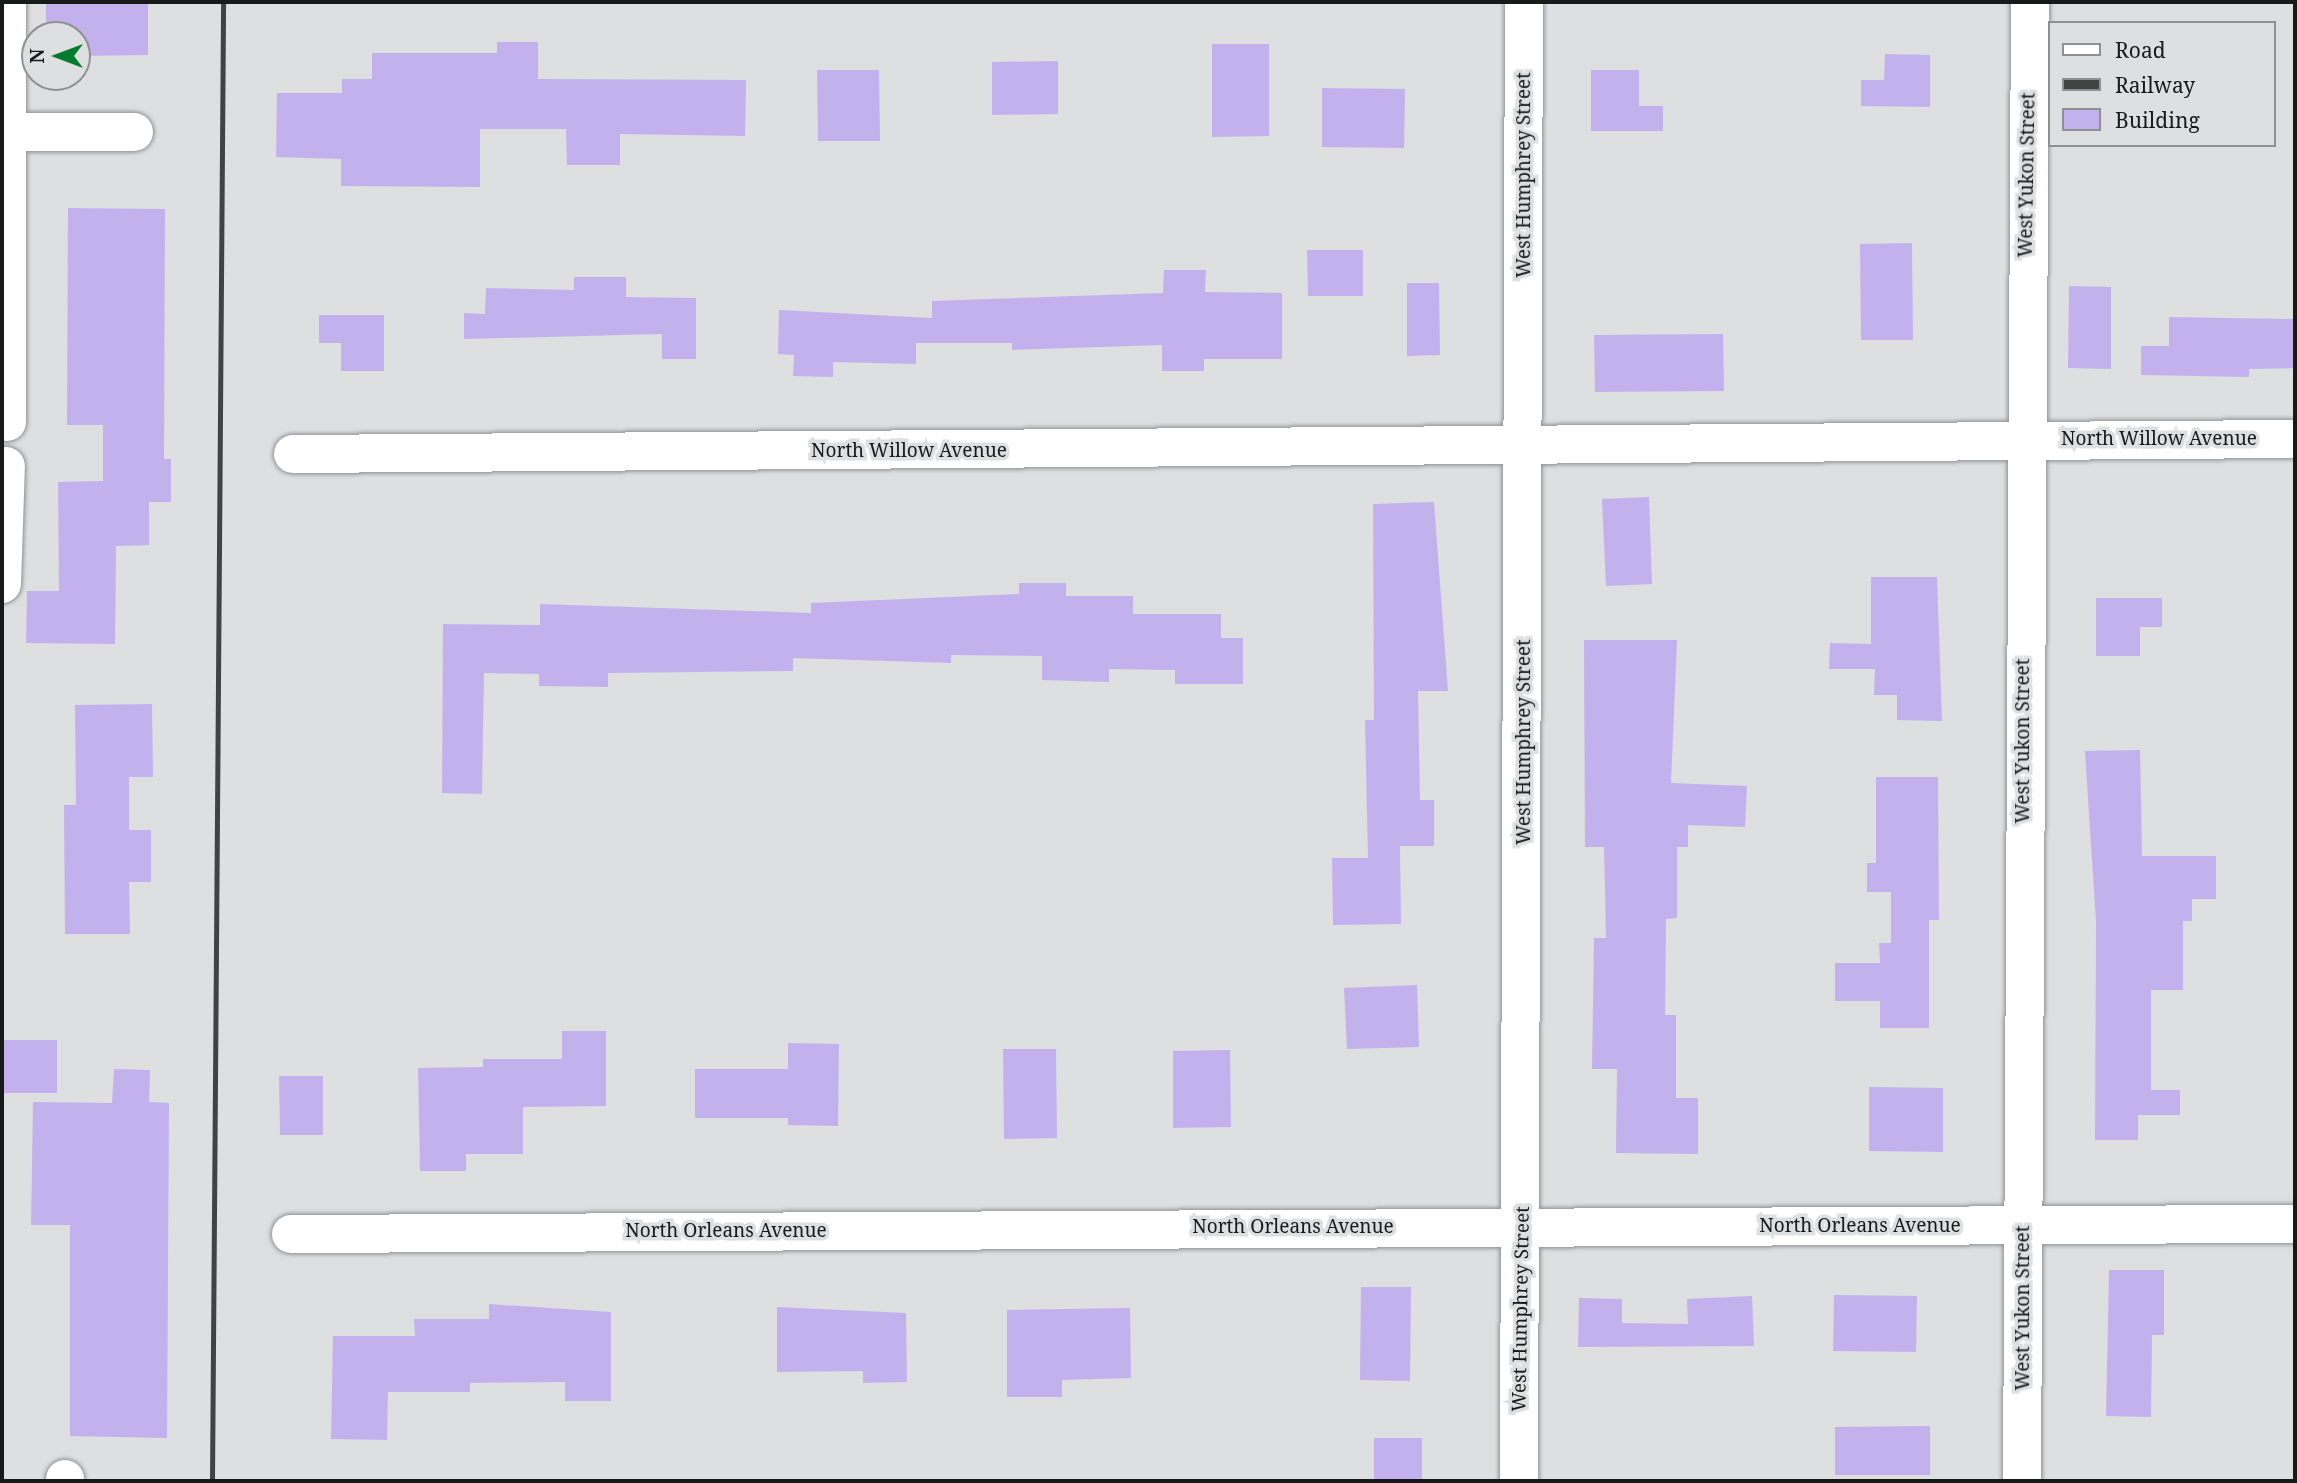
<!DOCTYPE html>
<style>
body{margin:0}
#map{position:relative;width:2297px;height:1483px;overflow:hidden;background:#dddfe1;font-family:"Noto Serif",serif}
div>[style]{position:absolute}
.building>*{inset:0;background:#c3b1ee}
.roads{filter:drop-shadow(0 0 2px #919294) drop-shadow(0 0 2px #919294)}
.minor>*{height:38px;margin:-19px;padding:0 19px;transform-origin:19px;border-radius:19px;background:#fff}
.rail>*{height:5px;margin:-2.5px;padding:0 2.5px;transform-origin:2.5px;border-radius:2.5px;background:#414242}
span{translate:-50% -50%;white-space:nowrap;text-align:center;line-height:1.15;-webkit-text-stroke:7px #dddfe1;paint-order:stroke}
.street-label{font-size:19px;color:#181919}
.frame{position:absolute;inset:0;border:4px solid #181919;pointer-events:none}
.legend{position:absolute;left:2048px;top:21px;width:228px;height:126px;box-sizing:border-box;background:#dddfe1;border:2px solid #8e9091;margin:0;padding:9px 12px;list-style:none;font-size:21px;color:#181919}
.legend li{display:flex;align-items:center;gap:14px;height:35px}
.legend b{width:35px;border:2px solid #8e9091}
.north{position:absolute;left:21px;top:21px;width:70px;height:70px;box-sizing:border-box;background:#dddfe1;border:2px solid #8e9091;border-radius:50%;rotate:270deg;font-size:19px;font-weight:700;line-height:28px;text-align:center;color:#181919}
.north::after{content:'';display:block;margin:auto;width:24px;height:32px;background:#027b31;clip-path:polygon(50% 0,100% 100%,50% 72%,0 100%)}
</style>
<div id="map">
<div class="building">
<i style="clip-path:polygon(46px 2px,148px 2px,148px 55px,77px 56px,77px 35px,46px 35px)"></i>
<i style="clip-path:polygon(497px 42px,538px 42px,538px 79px,746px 80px,745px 136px,620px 134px,620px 165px,567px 165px,566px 129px,480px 129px,480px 187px,341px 186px,341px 159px,276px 157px,277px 93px,342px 93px,342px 79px,372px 79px,372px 53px,497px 53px)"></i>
<i style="clip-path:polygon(1212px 44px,1269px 44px,1269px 136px,1212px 137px)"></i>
<i style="clip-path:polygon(1885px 54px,1930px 55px,1930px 107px,1861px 106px,1861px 80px,1884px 80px)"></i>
<i style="clip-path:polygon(1058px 61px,1058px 114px,992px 115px,992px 62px)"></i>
<i style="clip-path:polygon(817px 70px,879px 70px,880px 141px,818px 141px)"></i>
<i style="clip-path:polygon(1591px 70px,1639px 70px,1639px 106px,1663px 106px,1663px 131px,1591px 131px)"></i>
<i style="clip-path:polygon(1322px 88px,1405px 89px,1404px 148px,1322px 147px)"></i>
<i style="clip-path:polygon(68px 208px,165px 209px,164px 459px,171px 459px,171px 502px,149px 502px,149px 545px,116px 546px,115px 644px,26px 643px,27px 591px,59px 591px,58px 482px,103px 481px,103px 425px,67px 425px)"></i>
<i style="clip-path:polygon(1912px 243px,1913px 340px,1861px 340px,1860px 244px)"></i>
<i style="clip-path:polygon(1307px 250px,1363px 250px,1363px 296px,1308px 296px)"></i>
<i style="clip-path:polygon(1164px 270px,1206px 270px,1205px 292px,1282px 293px,1282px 359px,1204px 359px,1204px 371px,1162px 371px,1162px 345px,1012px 350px,1012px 343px,916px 343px,916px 364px,833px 362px,833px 377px,793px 376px,794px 355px,778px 354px,779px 310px,932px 318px,932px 301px,1163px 293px)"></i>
<i style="clip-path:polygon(574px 277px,626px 277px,626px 297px,696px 298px,696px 359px,662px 359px,662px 334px,464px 339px,464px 313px,485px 314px,486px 288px,574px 290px)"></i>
<i style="clip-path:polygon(1407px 283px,1439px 283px,1440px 355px,1407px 356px)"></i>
<i style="clip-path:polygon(2069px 286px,2111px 287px,2111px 369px,2068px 368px)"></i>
<i style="clip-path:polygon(319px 315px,384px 315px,384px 371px,341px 371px,341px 343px,319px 343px)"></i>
<i style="clip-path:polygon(2169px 317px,2295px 319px,2295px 368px,2249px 369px,2249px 377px,2141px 375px,2141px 346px,2169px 346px)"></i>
<i style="clip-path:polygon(1723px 334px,1724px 391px,1595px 392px,1594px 335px)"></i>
<i style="clip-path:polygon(1649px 497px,1652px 584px,1606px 586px,1602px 499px)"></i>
<i style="clip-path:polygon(1434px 502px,1448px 691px,1418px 691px,1420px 800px,1434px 800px,1434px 846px,1400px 846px,1401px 924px,1333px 925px,1332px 858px,1368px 858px,1365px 720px,1374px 720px,1373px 504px)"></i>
<i style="clip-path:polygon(1871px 577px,1937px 577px,1942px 721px,1897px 720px,1897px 695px,1874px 695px,1875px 669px,1829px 669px,1830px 643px,1871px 644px)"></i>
<i style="clip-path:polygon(1019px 583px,1066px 583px,1066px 596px,1133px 596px,1133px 614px,1221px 614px,1221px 638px,1243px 638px,1243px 684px,1175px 684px,1175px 670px,1109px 669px,1109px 682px,1042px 680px,1042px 656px,951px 655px,951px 663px,793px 658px,793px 671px,608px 673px,608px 687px,539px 686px,539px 674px,484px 673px,482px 794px,442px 793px,443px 624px,540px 625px,540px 604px,811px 613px,811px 603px,1019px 594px)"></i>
<i style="clip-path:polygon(2096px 598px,2162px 598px,2162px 627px,2140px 627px,2140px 656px,2096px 656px)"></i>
<i style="clip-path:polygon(1584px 640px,1677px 640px,1671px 783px,1747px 786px,1745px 827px,1688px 825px,1688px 847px,1677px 847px,1677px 918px,1666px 919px,1665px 1015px,1676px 1015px,1676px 1098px,1698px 1098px,1698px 1154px,1616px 1153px,1617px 1069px,1592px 1069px,1594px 938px,1606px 938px,1604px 847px,1585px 847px)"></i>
<i style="clip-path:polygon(152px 704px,153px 777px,129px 777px,129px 830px,151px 830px,151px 882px,129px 882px,130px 934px,65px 934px,64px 805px,76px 805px,75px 705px)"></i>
<i style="clip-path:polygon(2140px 750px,2142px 856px,2216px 856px,2216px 899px,2192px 899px,2192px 921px,2183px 921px,2183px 990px,2151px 990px,2151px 1090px,2180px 1090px,2180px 1115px,2138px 1115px,2138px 1140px,2095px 1140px,2096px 922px,2085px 751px)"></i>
<i style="clip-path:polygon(1876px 777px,1938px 777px,1939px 920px,1929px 920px,1929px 1028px,1880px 1028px,1880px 1001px,1835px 1001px,1835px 963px,1880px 963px,1879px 943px,1891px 943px,1891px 892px,1867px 892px,1867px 863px,1876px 863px)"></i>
<i style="clip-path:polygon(1417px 985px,1419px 1047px,1347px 1049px,1344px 988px)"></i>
<i style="clip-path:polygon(562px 1031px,606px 1031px,606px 1106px,523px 1107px,523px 1154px,466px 1154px,466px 1171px,420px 1171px,418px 1068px,483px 1067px,483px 1059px,562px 1059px)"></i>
<i style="clip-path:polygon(2px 1040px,57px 1040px,57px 1093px,2px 1093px)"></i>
<i style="clip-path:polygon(788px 1043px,839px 1044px,838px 1126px,788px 1125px,788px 1118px,695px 1118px,695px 1069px,788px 1069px)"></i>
<i style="clip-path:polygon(1003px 1049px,1056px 1049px,1057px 1138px,1004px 1139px)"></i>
<i style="clip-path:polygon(1230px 1050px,1231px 1127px,1173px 1128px,1173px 1051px)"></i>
<i style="clip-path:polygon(114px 1069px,150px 1070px,149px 1102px,169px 1103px,167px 1438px,70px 1436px,70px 1225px,31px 1225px,33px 1102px,112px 1103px)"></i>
<i style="clip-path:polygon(279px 1076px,323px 1076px,323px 1135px,280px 1135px)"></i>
<i style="clip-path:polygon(1869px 1087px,1943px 1088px,1943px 1152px,1869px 1151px)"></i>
<i style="clip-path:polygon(2109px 1270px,2164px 1270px,2164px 1335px,2152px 1335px,2151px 1417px,2106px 1416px)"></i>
<i style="clip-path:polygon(1361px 1287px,1411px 1287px,1410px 1381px,1360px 1380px)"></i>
<i style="clip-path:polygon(1834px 1295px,1917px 1296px,1916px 1352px,1833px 1351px)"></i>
<i style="clip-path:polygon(1752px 1296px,1754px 1346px,1578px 1347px,1579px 1298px,1622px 1299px,1622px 1323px,1688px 1324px,1687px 1299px)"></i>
<i style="clip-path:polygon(489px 1304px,611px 1312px,611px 1401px,565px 1401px,565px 1382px,470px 1383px,470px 1392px,388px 1392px,387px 1440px,331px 1439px,333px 1336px,415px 1336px,414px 1319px,489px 1319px)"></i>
<i style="clip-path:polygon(777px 1307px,906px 1313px,907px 1382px,863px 1383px,863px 1371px,777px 1372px)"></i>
<i style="clip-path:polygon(1130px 1308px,1131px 1378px,1062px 1380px,1062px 1397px,1007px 1397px,1007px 1310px)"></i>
<i style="clip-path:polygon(1930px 1426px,1930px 1475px,1835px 1475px,1835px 1427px)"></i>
<i style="clip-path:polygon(1374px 1438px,1422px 1438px,1422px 1481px,1374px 1481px)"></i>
</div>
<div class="roads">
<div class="minor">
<i style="left:7px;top:2px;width:420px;rotate:90deg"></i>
<i style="left:7px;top:132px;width:127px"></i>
<i style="left:293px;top:454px;width:2002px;rotate:-0.43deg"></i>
<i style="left:2px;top:584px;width:118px;rotate:-88.1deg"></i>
<i style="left:291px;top:1234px;width:2004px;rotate:-0.29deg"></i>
<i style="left:65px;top:1479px;width:2px;rotate:90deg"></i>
<i style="left:1519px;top:1481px;width:1479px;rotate:-89.81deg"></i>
<i style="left:2022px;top:1481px;width:1479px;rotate:-89.69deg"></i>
</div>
</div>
<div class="rail">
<i style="left:212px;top:1481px;width:1479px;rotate:-89.57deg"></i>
</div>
<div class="street-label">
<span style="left:1524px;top:175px;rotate:-90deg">West Humphrey Street</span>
<span style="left:2027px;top:175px;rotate:-89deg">West Yukon Street</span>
<span style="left:2159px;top:439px">North Willow Avenue</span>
<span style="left:909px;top:451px">North Willow Avenue</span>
<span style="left:2023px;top:741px;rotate:-90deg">West Yukon Street</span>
<span style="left:1524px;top:742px;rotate:-90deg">West Humphrey Street</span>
<span style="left:1860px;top:1226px">North Orleans Avenue</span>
<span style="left:1293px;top:1227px">North Orleans Avenue</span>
<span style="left:726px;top:1231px">North Orleans Avenue</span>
<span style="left:2023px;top:1308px;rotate:-90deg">West Yukon Street</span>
<span style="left:1521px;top:1309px;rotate:-89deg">West Humphrey Street</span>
</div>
<div class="frame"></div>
<ul class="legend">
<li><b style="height:9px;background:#fff"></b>Road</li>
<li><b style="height:9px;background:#414242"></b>Railway</li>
<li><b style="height:19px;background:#c3b1ee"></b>Building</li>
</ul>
<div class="north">N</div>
</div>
